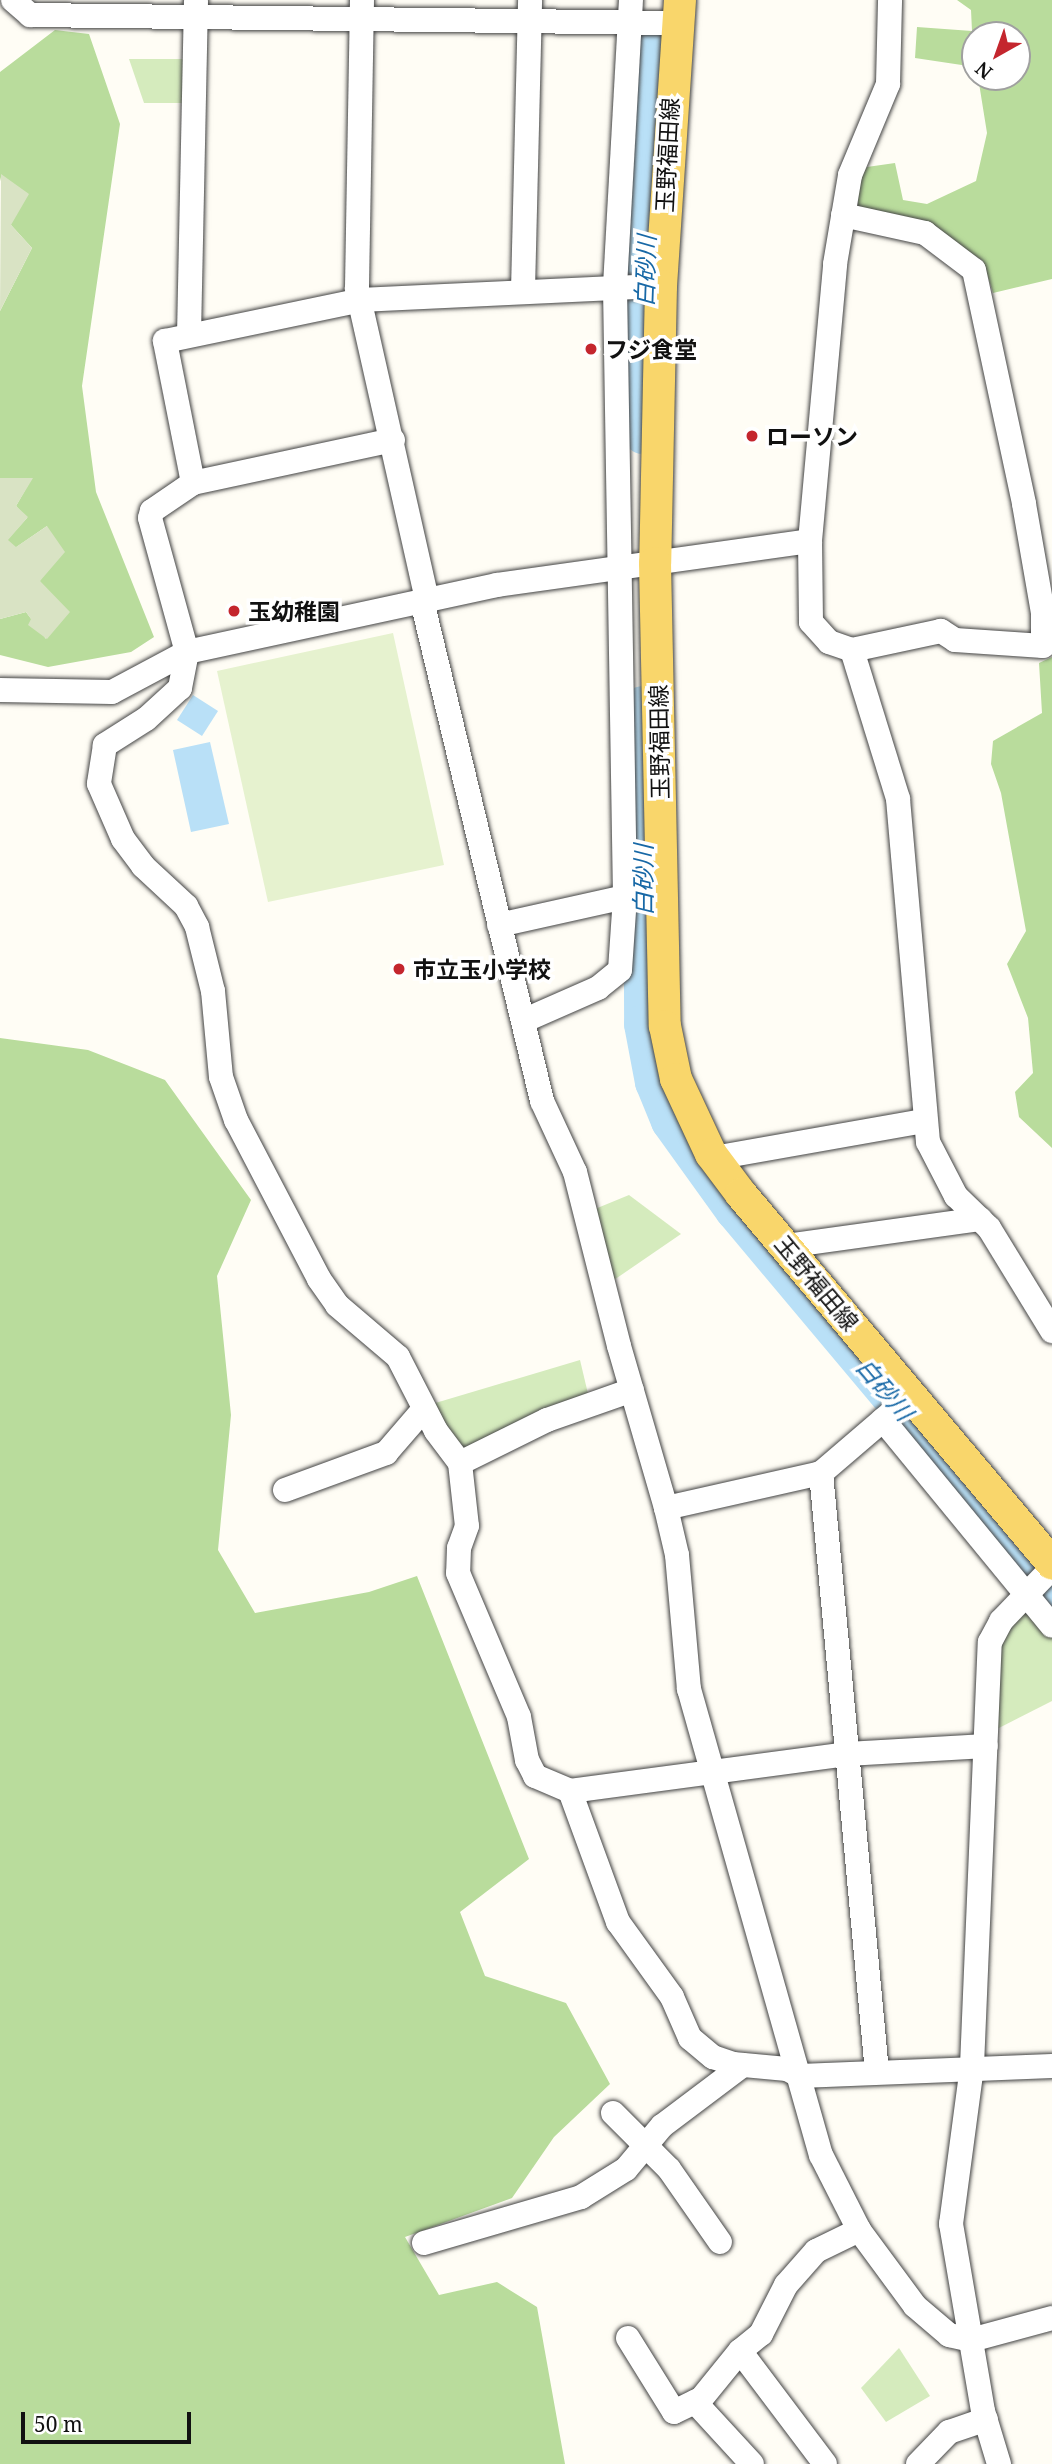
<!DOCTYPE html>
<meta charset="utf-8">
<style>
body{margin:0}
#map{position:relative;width:1052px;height:2464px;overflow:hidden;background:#fffdf5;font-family:"Noto Serif","Noto Sans JP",serif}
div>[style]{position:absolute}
.green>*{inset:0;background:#d5ebbd}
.forest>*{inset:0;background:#b9dc9c}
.cemetery>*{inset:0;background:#d9e3c4}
.pitch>*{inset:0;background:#e6f2cf}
.water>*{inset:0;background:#b9e0f7}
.river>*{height:40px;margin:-20px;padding:0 20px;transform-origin:20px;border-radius:20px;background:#b9e0f7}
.roads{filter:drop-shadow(0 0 2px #444) drop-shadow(0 0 2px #444)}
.minor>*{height:24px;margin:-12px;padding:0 12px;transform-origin:12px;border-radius:12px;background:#fff}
.major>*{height:32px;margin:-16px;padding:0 16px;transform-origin:16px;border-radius:16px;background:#f9d66b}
.dots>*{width:19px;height:19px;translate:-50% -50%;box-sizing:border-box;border:4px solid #fff;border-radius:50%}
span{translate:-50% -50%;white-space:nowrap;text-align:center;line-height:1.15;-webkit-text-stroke:7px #fff;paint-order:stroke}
.street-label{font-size:23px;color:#111}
.poi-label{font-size:23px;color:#111;font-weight:700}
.left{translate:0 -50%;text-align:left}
.water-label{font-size:24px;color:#1768a6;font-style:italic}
.north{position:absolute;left:961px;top:21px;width:70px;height:70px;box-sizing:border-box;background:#fff;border:2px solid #a0a0a0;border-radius:50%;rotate:220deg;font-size:19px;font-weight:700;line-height:28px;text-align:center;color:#111}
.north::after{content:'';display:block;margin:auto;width:24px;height:32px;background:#c4262e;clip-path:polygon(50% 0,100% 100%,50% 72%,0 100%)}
.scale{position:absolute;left:21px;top:2412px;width:170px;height:32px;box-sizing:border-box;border:4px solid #111;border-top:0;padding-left:9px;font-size:21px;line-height:24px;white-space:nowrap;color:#111;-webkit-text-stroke:5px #fff;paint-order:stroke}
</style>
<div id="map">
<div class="green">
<i style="clip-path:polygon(129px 59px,187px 59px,186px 103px,144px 103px)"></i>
<i style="clip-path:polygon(629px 1195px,681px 1234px,611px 1282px,595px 1209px)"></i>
<i style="clip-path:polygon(580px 1360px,589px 1398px,467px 1454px,432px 1404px)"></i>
<i style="clip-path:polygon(1027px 1602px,1052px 1636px,1052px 1701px,995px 1730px,1000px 1639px)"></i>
<i style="clip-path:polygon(899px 2348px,930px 2396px,886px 2422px,861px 2388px)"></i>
</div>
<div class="forest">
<i style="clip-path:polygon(957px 0,1052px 0,1052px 279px,993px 293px,983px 261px,949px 238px,858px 212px,857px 185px,867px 167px,895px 163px,903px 200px,927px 204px,976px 181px,987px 133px,978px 77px,1017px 77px,1017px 35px,975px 35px,975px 67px,915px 58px,917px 27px,972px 31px,971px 10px)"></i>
<i style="clip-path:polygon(55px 30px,89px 34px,120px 124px,82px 386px,96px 492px,154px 637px,131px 652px,48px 667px,0 655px,0 619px,26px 612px,46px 639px,40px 581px,47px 526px,15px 548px,7px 540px,27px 518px,16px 506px,32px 478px,0 478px,0 311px,32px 248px,11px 225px,0 177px,0 72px)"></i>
<i style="clip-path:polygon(1052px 657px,1052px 1148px,1019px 1117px,1015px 1092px,1033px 1073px,1028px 1018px,1007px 964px,1026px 931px,1001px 793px,991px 764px,993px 741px,1042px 713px,1039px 663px)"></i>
<i style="clip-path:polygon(0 1038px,88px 1050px,165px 1080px,251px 1200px,217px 1276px,231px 1415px,218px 1550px,255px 1613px,369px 1592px,417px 1576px,529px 1859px,460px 1912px,485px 1976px,566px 2003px,610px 2084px,554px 2137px,512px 2198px,405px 2237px,439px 2295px,497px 2282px,537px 2307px,565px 2464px,0 2464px)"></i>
</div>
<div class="cemetery">
<i style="clip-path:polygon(1px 174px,29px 194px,11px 225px,32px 248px,0 311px)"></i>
<i style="clip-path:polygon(0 478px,33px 478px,16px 506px,28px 517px,8px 540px,16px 547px,47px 526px,65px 552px,40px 581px,70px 612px,47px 639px,28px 625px,31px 619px,26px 612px,0 619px)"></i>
</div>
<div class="pitch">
<i style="clip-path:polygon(393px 633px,444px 865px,268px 902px,217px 671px)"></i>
</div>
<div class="water">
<i style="clip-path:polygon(193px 695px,218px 711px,202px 736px,177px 720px)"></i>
<i style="clip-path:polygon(210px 742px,229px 824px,191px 832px,173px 750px)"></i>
</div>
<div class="river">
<i style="left:643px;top:434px;width:158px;rotate:-89.6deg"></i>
<i style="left:644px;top:276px;width:244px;rotate:-87deg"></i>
<i style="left:643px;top:706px;width:318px;rotate:89.8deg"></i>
<i style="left:644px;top:1024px;width:59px;rotate:79.3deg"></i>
<i style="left:655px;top:1082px;width:42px;rotate:67.7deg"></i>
<i style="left:671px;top:1121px;width:110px;rotate:54.3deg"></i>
<i style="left:735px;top:1210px;width:493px;rotate:50deg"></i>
</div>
<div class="roads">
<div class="minor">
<i style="left:13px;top:0;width:23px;rotate:41deg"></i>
<i style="left:30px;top:15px;width:647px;rotate:0.71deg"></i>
<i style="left:362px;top:0;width:289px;rotate:91deg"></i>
<i style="left:357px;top:289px;width:319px;rotate:77.3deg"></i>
<i style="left:843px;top:215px;width:84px;rotate:12.4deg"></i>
<i style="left:925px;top:233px;width:61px;rotate:37.1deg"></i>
<i style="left:974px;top:270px;width:239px;rotate:77.9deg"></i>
<i style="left:1024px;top:504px;width:111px;rotate:80.1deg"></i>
<i style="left:1043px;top:613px;width:33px;rotate:90deg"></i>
<i style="left:1043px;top:646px;width:88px;rotate:-176.1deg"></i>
<i style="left:955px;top:640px;width:17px;rotate:-147deg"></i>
<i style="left:941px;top:631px;width:91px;rotate:167.9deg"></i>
<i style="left:852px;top:650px;width:24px;rotate:-161deg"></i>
<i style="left:829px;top:642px;width:27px;rotate:-132deg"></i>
<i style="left:811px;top:622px;width:81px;rotate:-90.7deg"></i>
<i style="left:810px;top:541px;width:278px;rotate:-84.8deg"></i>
<i style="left:835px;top:264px;width:90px;rotate:-80.4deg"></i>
<i style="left:850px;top:175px;width:99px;rotate:-67.3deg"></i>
<i style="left:888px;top:84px;width:84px;rotate:-88.6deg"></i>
<i style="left:523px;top:290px;width:290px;rotate:-88.6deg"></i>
<i style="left:189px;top:335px;width:334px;rotate:-88.8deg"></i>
<i style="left:393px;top:440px;width:205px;rotate:167.9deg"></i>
<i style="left:193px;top:483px;width:50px;rotate:145.7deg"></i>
<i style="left:152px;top:511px;width:7px;rotate:106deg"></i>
<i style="left:150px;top:518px;width:139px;rotate:74.6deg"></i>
<i style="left:187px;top:652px;width:37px;rotate:101deg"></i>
<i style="left:180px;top:688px;width:46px;rotate:137.6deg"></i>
<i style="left:146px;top:719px;width:49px;rotate:147.6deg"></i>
<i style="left:105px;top:745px;width:39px;rotate:99deg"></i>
<i style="left:99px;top:784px;width:60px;rotate:66.4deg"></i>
<i style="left:123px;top:839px;width:34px;rotate:53deg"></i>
<i style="left:143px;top:866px;width:59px;rotate:42.9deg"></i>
<i style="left:186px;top:906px;width:24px;rotate:62deg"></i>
<i style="left:197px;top:927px;width:66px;rotate:76deg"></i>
<i style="left:213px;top:991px;width:86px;rotate:84.7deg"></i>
<i style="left:221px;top:1077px;width:46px;rotate:70.8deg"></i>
<i style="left:236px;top:1120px;width:179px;rotate:62.4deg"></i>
<i style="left:319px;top:1279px;width:32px;rotate:55deg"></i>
<i style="left:337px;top:1305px;width:80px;rotate:40.4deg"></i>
<i style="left:398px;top:1357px;width:83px;rotate:62.8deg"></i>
<i style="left:436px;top:1431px;width:40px;rotate:53deg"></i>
<i style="left:460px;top:1463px;width:63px;rotate:83.7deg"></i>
<i style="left:467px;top:1526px;width:23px;rotate:110deg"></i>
<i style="left:459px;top:1548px;width:25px;rotate:92deg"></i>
<i style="left:458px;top:1573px;width:156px;rotate:67deg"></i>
<i style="left:519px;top:1717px;width:44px;rotate:79.5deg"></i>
<i style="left:527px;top:1760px;width:18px;rotate:63deg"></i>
<i style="left:535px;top:1776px;width:38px;rotate:23deg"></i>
<i style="left:570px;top:1791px;width:279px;rotate:-7.6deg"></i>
<i style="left:847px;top:1754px;width:139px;rotate:-3.3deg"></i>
<i style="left:193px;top:483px;width:145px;rotate:-101.2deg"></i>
<i style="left:165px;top:341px;width:200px;rotate:-11.8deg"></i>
<i style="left:361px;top:300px;width:300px;rotate:-2.7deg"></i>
<i style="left:422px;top:601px;width:514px;rotate:76.5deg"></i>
<i style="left:542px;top:1101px;width:78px;rotate:65.1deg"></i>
<i style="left:575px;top:1172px;width:179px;rotate:75.8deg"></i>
<i style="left:619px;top:1346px;width:169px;rotate:73.8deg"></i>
<i style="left:666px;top:1508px;width:48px;rotate:76.8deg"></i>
<i style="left:677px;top:1555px;width:135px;rotate:84.9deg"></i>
<i style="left:689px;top:1689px;width:484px;rotate:74.2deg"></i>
<i style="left:821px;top:2155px;width:84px;rotate:63.1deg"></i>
<i style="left:859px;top:2230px;width:94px;rotate:53.6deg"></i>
<i style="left:915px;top:2306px;width:45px;rotate:40.5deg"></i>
<i style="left:949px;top:2335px;width:23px;rotate:13deg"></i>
<i style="left:971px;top:2340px;width:84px;rotate:-15.2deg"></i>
<i style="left:852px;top:650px;width:156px;rotate:72.8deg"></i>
<i style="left:898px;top:799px;width:344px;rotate:85deg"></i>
<i style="left:928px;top:1142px;width:61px;rotate:62.6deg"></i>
<i style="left:956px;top:1196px;width:46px;rotate:44.1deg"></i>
<i style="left:989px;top:1228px;width:121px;rotate:58.5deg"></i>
<i style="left:0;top:690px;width:112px;rotate:1deg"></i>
<i style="left:112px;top:692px;width:85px;rotate:-28.1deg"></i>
<i style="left:187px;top:652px;width:317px;rotate:-12.2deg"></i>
<i style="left:497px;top:585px;width:316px;rotate:-8deg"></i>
<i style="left:499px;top:925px;width:129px;rotate:-12.5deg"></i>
<i style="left:625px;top:897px;width:37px;rotate:-3deg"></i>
<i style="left:523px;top:1021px;width:82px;rotate:-23.7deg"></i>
<i style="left:598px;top:988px;width:28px;rotate:-39deg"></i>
<i style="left:620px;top:970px;width:73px;rotate:-86.1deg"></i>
<i style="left:625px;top:897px;width:611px;rotate:-90.94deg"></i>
<i style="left:615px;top:286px;width:286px;rotate:-86.8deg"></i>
<i style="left:714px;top:1158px;width:213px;rotate:-10deg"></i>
<i style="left:786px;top:1246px;width:196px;rotate:-7.9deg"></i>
<i style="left:883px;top:1420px;width:266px;rotate:50.6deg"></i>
<i style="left:460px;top:1463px;width:97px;rotate:-26.3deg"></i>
<i style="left:547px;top:1420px;width:90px;rotate:-19.4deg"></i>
<i style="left:285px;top:1490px;width:108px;rotate:-20.1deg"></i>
<i style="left:386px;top:1453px;width:58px;rotate:-49.2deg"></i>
<i style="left:666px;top:1508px;width:159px;rotate:-12.7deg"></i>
<i style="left:570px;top:1791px;width:140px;rotate:69.9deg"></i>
<i style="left:618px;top:1922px;width:92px;rotate:54.2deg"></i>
<i style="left:672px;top:1997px;width:45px;rotate:66.3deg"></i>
<i style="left:690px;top:2038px;width:30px;rotate:40deg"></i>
<i style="left:713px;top:2057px;width:21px;rotate:19deg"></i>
<i style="left:733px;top:2064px;width:54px;rotate:5.3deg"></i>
<i style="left:787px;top:2069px;width:15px;rotate:28deg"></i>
<i style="left:800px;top:2076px;width:252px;rotate:-2.3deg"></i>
<i style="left:877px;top:2072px;width:602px;rotate:-95.34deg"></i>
<i style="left:821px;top:1473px;width:120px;rotate:-40.6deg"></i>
<i style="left:613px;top:2113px;width:79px;rotate:45deg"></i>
<i style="left:669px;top:2169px;width:89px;rotate:55.1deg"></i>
<i style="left:424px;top:2243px;width:164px;rotate:-16.3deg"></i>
<i style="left:581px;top:2197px;width:53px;rotate:-31.9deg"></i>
<i style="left:626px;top:2169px;width:56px;rotate:-50.1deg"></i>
<i style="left:662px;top:2126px;width:101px;rotate:-37deg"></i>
<i style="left:628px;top:2338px;width:87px;rotate:58.1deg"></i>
<i style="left:674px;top:2412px;width:30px;rotate:-26deg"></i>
<i style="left:701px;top:2399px;width:62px;rotate:-50.9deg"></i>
<i style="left:740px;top:2351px;width:27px;rotate:-39deg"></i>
<i style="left:761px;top:2334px;width:55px;rotate:-63deg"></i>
<i style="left:786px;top:2285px;width:45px;rotate:-48.6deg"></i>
<i style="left:816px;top:2251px;width:48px;rotate:-26deg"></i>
<i style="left:740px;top:2351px;width:141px;rotate:53deg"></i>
<i style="left:695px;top:2402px;width:84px;rotate:47.4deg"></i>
<i style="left:918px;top:2464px;width:45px;rotate:-45.9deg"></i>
<i style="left:949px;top:2432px;width:39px;rotate:-19deg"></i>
<i style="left:999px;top:2464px;width:55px;rotate:-106.8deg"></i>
<i style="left:983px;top:2411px;width:190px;rotate:-99.7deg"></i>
<i style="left:951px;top:2224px;width:159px;rotate:-82.4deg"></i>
<i style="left:972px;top:2066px;width:424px;rotate:-87.6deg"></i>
<i style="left:990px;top:1642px;width:24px;rotate:-62deg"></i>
<i style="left:1001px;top:1621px;width:74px;rotate:-46.1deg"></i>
</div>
<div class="major">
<i style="left:680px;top:0;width:287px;rotate:93.8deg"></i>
<i style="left:661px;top:286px;width:277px;rotate:91.2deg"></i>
<i style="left:655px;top:563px;width:463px;rotate:88.8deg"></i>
<i style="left:665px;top:1026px;width:54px;rotate:78.3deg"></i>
<i style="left:676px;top:1079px;width:83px;rotate:65deg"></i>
<i style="left:711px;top:1154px;width:50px;rotate:53.1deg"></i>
<i style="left:741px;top:1194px;width:483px;rotate:49.9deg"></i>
</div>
</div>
<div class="dots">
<i style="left:591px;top:349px;background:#c4262e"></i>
<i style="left:752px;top:436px;background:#c4262e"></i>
<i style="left:234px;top:611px;background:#c4262e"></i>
<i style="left:399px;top:969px;background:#c4262e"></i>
</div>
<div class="street-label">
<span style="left:667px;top:155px;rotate:-87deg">玉野福田線</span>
<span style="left:659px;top:742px;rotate:-91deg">玉野福田線</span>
<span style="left:817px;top:1283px;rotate:50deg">玉野福田線</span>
</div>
<div class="poi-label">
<span class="left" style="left:605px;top:349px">フジ食堂</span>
<span class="left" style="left:766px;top:436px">ローソン</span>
<span class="left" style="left:248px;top:611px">玉幼稚園</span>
<span class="left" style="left:413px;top:969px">市立玉小学校</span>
</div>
<div class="water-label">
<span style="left:645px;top:271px;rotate:-88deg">白砂川</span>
<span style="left:643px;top:880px;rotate:-90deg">白砂川</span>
<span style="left:885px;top:1389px;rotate:50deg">白砂川</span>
</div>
<div class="north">N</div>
<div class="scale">50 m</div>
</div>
